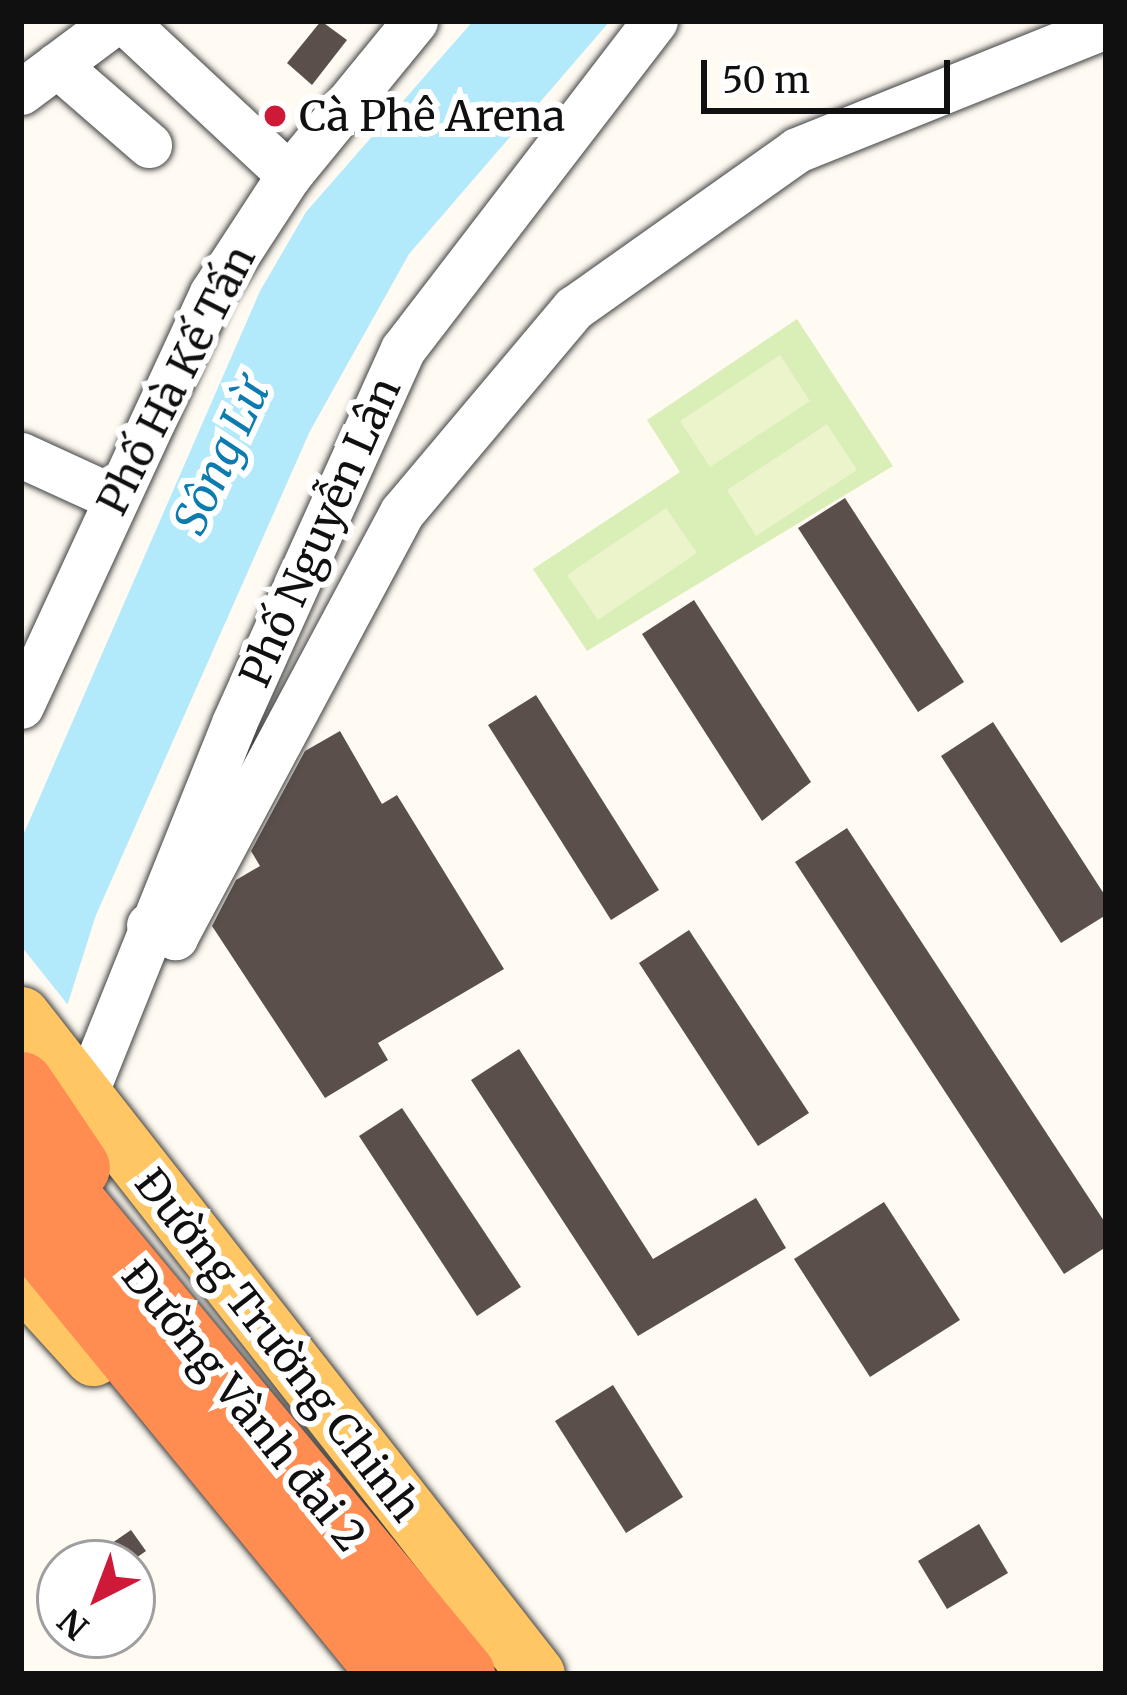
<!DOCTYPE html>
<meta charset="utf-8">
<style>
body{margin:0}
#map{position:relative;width:1127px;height:1695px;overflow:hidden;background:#fffbf3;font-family:Merriweather,serif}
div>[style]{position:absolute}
.green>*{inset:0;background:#daeeb8}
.pitch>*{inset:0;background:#ebf4cb}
.water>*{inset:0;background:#b2e9fb}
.pier>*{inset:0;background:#fffbf3}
.building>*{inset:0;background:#5a4f4b}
.roads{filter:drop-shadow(0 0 3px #434343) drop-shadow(0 0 3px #434343)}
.minor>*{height:45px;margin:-22.5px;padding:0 22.5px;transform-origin:22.5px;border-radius:22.5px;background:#fff}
.major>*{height:57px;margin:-28.5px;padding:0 28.5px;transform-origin:28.5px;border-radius:28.5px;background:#ffc663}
.highway>*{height:66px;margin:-33px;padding:0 33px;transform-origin:33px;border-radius:33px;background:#ff8c51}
.dots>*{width:33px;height:33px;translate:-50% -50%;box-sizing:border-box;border:6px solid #fff;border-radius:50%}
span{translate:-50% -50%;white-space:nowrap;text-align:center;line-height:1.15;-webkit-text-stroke:12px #fff;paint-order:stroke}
.poi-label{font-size:42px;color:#101010}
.left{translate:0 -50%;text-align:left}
.street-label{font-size:42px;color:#101010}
.water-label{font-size:45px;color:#0c7baf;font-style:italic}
.frame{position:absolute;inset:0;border:24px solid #101010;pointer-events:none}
.north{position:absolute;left:36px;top:1539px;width:120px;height:120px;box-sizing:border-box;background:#fff;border:3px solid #9f9f9f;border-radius:50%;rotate:222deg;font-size:33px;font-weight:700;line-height:48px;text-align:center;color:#101010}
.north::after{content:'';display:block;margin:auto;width:42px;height:54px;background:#ce1a38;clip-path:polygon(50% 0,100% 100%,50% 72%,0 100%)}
.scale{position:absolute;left:701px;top:60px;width:249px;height:54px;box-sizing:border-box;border:6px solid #101010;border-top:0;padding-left:15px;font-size:36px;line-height:42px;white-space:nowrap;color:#101010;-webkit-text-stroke:9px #fff;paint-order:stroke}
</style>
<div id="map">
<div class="green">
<i style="clip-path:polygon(797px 319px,893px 466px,587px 651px,533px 569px,680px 472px,647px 420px)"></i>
</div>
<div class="pitch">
<i style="clip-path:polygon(780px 355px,810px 401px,710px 467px,680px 421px)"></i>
<i style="clip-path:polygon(827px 424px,857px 470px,756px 536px,727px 490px)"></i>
<i style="clip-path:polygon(666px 508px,697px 553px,598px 620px,567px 575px)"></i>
</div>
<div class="water">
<i style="clip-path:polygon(473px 21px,610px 21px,409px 254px,310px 431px,96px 915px,21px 1150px,21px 840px,260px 291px,306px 212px)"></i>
</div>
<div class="pier">
<i style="clip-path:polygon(21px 946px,72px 1010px,21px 1156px)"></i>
</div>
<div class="building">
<i style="clip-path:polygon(321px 21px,347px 40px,312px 85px,287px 63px)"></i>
<i style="clip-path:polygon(845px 498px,964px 682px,918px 712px,798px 528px)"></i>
<i style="clip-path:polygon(694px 600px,811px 782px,762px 821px,642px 634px)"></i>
<i style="clip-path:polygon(536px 695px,659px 890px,611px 920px,488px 725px)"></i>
<i style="clip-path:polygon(993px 722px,1106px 897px,1106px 915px,1061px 943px,941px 756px)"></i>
<i style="clip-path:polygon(340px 731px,382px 804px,397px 795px,504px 969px,378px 1043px,388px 1060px,325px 1098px,212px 926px,236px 880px,260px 866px,251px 851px,305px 751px)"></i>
<i style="clip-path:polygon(847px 828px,1106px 1224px,1106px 1247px,1064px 1274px,795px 862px)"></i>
<i style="clip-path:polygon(689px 930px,809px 1113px,758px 1146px,639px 963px)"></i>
<i style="clip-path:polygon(519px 1049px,653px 1259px,756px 1198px,786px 1248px,638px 1336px,471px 1080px)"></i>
<i style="clip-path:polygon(402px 1108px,521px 1287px,477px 1316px,359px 1136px)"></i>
<i style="clip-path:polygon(884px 1202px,960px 1320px,870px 1377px,794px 1259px)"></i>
<i style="clip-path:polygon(613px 1385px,683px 1497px,626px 1533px,555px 1421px)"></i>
<i style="clip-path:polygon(979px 1524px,1008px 1573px,947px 1609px,918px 1561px)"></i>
<i style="clip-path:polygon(131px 1530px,146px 1551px,129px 1563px,83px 1563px)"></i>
</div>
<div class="roads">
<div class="minor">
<i style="left:124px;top:21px;width:226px;rotate:43deg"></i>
<i style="left:57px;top:65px;width:122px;rotate:41deg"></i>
<i style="left:21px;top:92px;width:119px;rotate:-36.8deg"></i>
<i style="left:21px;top:455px;width:103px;rotate:24.6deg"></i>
<i style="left:21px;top:706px;width:455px;rotate:-65.2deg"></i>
<i style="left:212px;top:293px;width:141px;rotate:-56.9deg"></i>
<i style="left:289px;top:175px;width:199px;rotate:-50.7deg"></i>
<i style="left:149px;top:925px;width:29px;rotate:25deg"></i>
<i style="left:175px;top:937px;width:482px;rotate:-61.9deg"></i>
<i style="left:402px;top:512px;width:267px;rotate:-49.9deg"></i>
<i style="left:574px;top:308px;width:273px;rotate:-35.3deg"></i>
<i style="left:797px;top:150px;width:333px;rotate:-21.9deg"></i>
<i style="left:83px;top:1099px;width:405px;rotate:-68.1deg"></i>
<i style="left:234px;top:723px;width:410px;rotate:-65.7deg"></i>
<i style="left:403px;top:349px;width:414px;rotate:-52.5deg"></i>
</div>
<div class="major">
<i style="left:21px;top:1015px;width:836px;rotate:51.99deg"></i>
<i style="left:21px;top:1278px;width:107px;rotate:47.7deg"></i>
</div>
<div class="highway">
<i style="left:21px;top:1085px;width:100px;rotate:56deg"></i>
<i style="left:21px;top:1141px;width:692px;rotate:50.4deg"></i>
<i style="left:21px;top:1221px;width:586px;rotate:50.68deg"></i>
</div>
</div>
<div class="dots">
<i style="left:275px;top:116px;background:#ce1a38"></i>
</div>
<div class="poi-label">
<span class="left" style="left:299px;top:116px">Cà Phê Arena</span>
</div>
<div class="street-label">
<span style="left:176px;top:380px;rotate:-63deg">Phố Hà Kế Tấn</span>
<span style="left:320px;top:532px;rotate:-66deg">Phố Nguyễn Lân</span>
<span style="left:278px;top:1345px;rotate:52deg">Đường Trường Chinh</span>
<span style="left:244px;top:1406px;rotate:51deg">Đường Vành đai 2</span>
</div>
<div class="water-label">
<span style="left:222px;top:457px;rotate:-65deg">Sông Lừ</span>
</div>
<div class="frame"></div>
<div class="north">N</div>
<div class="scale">50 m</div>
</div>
